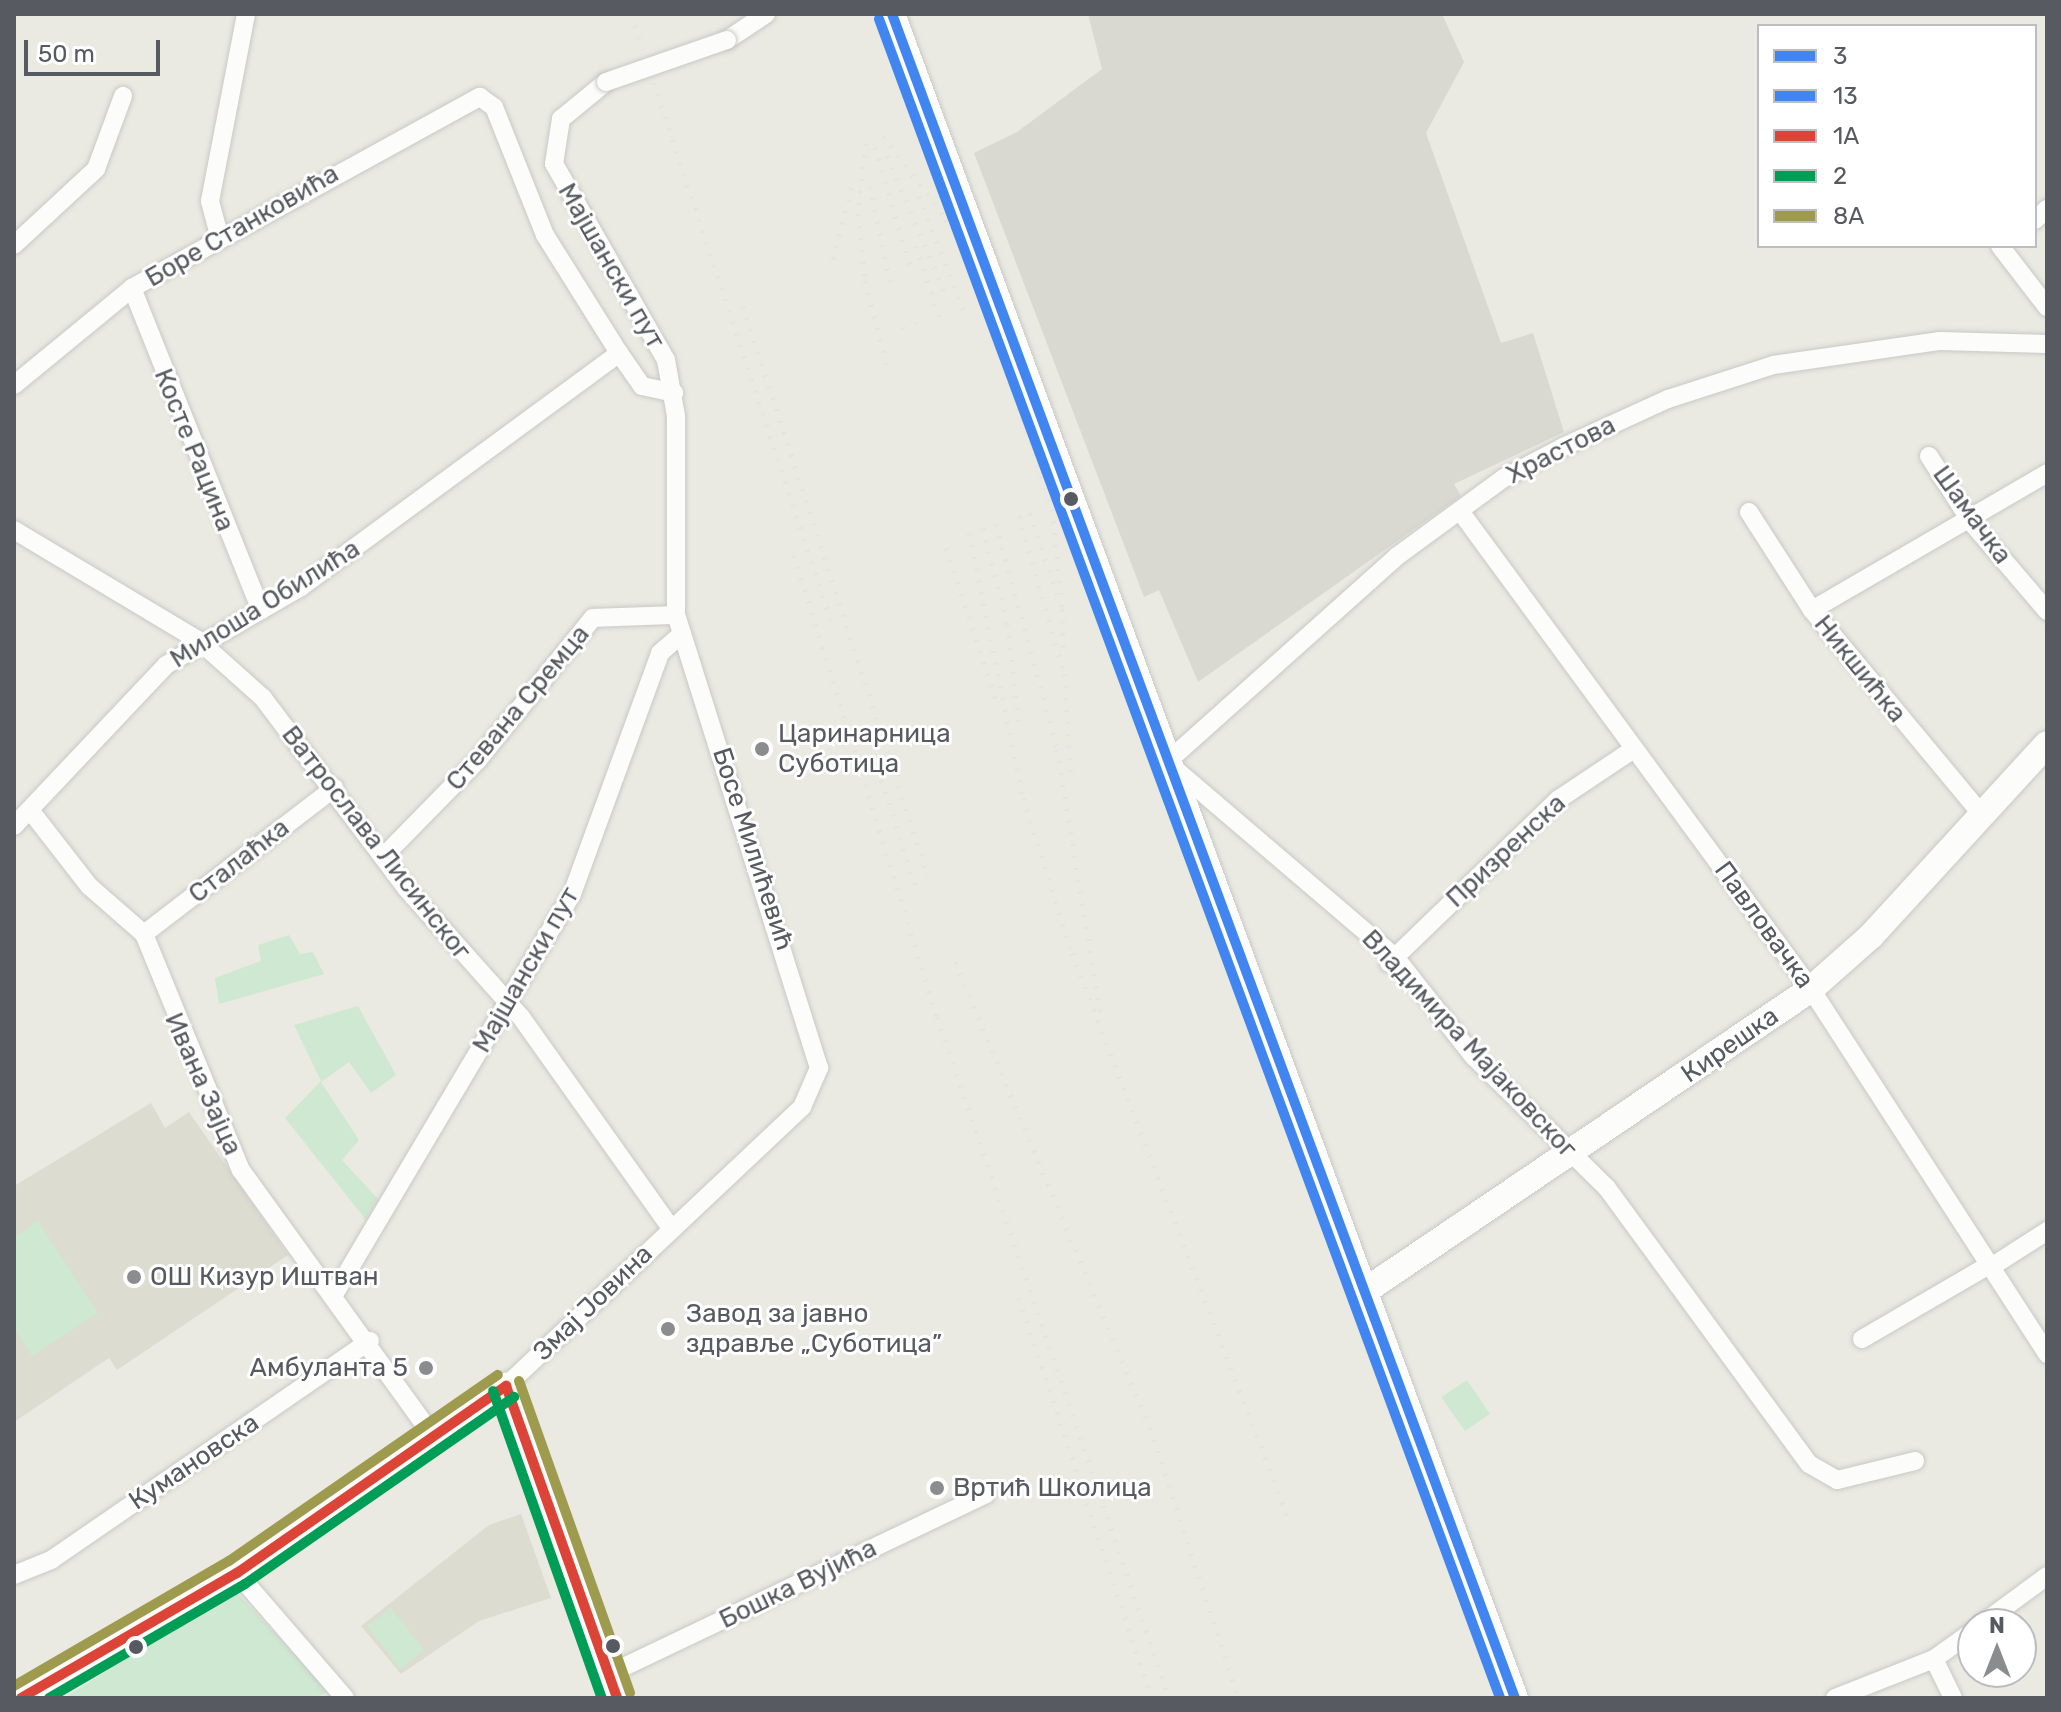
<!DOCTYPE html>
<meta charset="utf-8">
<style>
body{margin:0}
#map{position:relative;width:2061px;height:1712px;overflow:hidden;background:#eaeae2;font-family:Rubik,sans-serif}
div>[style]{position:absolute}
.industrial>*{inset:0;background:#d9d9d2}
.education>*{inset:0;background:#dcdcd1}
.green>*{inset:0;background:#cfe8d1}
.roads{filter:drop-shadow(0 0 2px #c8c8c7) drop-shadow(0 0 2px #c8c8c7)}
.street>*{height:18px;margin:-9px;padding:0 9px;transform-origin:9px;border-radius:9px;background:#fcfcfb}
.secondary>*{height:26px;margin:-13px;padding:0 13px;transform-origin:13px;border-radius:13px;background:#fcfcfb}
.rail>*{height:5px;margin-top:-2.5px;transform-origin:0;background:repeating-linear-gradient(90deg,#e3e4e3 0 2px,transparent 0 12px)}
.bridges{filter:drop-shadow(0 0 2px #c8c8c7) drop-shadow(0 0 2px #c8c8c7)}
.street-bridge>*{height:18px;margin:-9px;padding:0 9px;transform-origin:9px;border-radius:9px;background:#fcfcfb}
.bus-1>*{height:10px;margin:-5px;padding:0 5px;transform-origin:5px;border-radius:5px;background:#4186f0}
.bus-2>*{height:10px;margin:-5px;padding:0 5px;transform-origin:5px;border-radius:5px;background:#4186f0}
.bus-3>*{height:10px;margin:-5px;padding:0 5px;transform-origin:5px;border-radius:5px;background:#db4436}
.bus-4>*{height:10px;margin:-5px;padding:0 5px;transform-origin:5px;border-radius:5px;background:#009d57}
.bus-5>*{height:10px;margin:-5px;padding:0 5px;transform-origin:5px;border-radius:5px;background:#9e9b4e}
.dots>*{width:22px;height:22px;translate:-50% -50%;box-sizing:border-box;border:4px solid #fff;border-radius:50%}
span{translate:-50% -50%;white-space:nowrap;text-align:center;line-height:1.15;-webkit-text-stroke:6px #fff;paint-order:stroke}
.street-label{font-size:26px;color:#585a61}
.poi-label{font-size:26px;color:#585a61}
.left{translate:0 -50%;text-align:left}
.right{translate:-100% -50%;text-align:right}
.frame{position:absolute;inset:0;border:16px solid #585a61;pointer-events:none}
.legend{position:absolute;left:1757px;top:24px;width:280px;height:224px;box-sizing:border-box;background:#fff;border:2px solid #bcbdc0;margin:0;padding:10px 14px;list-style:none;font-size:24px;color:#585a61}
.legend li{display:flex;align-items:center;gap:16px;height:40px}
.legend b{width:40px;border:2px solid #bcbdc0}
.north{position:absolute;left:1957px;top:1608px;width:80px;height:80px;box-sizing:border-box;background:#fff;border:2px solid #bcbdc0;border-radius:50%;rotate:0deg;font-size:22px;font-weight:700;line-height:32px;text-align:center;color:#585a61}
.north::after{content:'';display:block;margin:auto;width:28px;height:36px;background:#8b8c8e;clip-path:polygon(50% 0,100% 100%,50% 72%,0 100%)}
.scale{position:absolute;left:24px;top:40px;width:136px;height:36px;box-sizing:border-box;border:4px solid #585a61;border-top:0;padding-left:10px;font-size:24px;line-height:28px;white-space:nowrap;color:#585a61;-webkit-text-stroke:6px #fff;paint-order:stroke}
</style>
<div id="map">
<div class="industrial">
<i style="clip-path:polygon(1088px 14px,1442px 14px,1464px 62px,1426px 133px,1501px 343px,1533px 333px,1564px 432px,1454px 484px,1461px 496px,1198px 682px,1159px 590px,1144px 597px,974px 153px,1017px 132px,1102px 69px)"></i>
</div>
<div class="education">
<i style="clip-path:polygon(151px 1103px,165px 1128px,189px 1112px,288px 1255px,117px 1370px,109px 1358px,14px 1422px,14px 1186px)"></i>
<i style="clip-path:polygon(521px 1514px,551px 1598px,479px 1621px,401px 1674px,361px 1626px,489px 1525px)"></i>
</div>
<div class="green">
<i style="clip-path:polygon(289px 935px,300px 954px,313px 952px,324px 974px,219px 1004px,215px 978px,261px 961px,258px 945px)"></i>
<i style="clip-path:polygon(358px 1006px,396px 1075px,371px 1093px,349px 1062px,321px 1082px,359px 1140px,342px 1160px,378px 1199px,366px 1220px,285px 1118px,321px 1081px,294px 1025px)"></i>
<i style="clip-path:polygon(38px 1221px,98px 1313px,32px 1356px,14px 1328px,14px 1237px)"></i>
<i style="clip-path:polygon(1467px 1380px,1490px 1414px,1465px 1431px,1441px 1397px)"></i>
<i style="clip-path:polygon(234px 1590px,329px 1691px,316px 1698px,64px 1698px)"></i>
<i style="clip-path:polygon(391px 1608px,424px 1650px,400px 1669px,367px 1626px)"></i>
</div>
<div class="roads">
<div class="street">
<i style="left:727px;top:40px;width:47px;rotate:-33.7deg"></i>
<i style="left:2035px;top:220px;width:16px;rotate:-43deg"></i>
<i style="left:219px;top:235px;width:35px;rotate:-105deg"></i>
<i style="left:210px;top:201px;width:190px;rotate:-79.1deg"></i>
<i style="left:14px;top:245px;width:112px;rotate:-42.8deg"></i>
<i style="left:96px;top:169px;width:78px;rotate:-69.7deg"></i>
<i style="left:2000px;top:246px;width:77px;rotate:52.4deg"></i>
<i style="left:132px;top:288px;width:347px;rotate:68.2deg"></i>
<i style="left:14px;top:385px;width:153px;rotate:-39.4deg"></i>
<i style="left:132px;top:288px;width:397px;rotate:-28.8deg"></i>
<i style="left:480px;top:97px;width:17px;rotate:36deg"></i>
<i style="left:494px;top:107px;width:138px;rotate:68.3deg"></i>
<i style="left:545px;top:235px;width:139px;rotate:57.9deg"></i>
<i style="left:619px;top:353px;width:40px;rotate:55.1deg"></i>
<i style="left:642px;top:386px;width:33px;rotate:12deg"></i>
<i style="left:1929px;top:456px;width:78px;rotate:57.5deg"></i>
<i style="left:1971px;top:522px;width:117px;rotate:49.5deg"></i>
<i style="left:1460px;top:511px;width:593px;rotate:53.71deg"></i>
<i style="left:1811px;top:989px;width:435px;rotate:57.1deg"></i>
<i style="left:1749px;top:512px;width:117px;rotate:57.3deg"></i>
<i style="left:1812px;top:610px;width:269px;rotate:50.3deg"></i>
<i style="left:14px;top:530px;width:214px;rotate:30.9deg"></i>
<i style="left:198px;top:640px;width:87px;rotate:41.7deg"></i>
<i style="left:263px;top:698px;width:238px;rotate:53deg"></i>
<i style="left:406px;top:888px;width:173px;rotate:48.3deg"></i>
<i style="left:521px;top:1017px;width:259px;rotate:54.6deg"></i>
<i style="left:1812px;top:610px;width:272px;rotate:-30.2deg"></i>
<i style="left:30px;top:810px;width:96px;rotate:52.2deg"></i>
<i style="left:89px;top:886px;width:73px;rotate:41.1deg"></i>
<i style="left:144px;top:934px;width:255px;rotate:67.7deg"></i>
<i style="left:241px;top:1170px;width:333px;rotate:54.2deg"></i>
<i style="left:14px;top:826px;width:221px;rotate:-46.6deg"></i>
<i style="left:166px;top:665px;width:156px;rotate:-30deg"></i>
<i style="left:301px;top:587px;width:395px;rotate:-36.3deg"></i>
<i style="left:383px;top:857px;width:134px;rotate:-45.6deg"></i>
<i style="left:477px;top:761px;width:184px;rotate:-51deg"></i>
<i style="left:593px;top:618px;width:83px;rotate:-2.1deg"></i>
<i style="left:144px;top:934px;width:240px;rotate:-37.5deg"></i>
<i style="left:1389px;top:963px;width:236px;rotate:-44deg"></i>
<i style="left:1559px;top:799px;width:90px;rotate:-33.7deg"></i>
<i style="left:1991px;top:1267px;width:67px;rotate:-32.7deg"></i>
<i style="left:335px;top:1293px;width:464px;rotate:-59.3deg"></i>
<i style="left:572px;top:894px;width:257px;rotate:-69.9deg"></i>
<i style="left:660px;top:653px;width:29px;rotate:-41deg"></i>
<i style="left:1862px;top:1339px;width:147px;rotate:-30.2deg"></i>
<i style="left:506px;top:1386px;width:407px;rotate:-43.3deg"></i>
<i style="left:802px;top:1107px;width:43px;rotate:-66.4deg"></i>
<i style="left:819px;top:1068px;width:475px;rotate:-107.5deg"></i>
<i style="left:676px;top:615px;width:199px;rotate:-90deg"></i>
<i style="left:676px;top:416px;width:57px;rotate:-100.1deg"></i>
<i style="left:666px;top:360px;width:226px;rotate:-119.7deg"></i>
<i style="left:554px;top:164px;width:46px;rotate:-81.2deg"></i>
<i style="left:561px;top:119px;width:58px;rotate:-39.4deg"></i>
<i style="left:1915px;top:1461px;width:80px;rotate:166.3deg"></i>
<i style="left:1837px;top:1480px;width:32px;rotate:-150deg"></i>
<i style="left:1809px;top:1464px;width:342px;rotate:-126.2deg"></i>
<i style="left:1607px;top:1188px;width:187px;rotate:-135.4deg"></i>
<i style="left:1474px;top:1057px;width:127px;rotate:-128.3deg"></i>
<i style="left:1395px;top:957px;width:300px;rotate:-139.5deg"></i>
<i style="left:1167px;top:762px;width:307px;rotate:-41.8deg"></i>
<i style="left:1396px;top:557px;width:134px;rotate:-36.2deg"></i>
<i style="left:1504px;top:478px;width:67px;rotate:-27.7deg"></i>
<i style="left:1563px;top:447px;width:115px;rotate:-24.6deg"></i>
<i style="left:1668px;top:399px;width:110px;rotate:-17.9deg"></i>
<i style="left:1773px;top:365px;width:169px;rotate:-8.2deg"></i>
<i style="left:1940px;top:341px;width:107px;rotate:1.6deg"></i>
<i style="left:237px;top:1573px;width:165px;rotate:49.2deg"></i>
<i style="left:14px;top:1575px;width:40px;rotate:-22deg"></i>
<i style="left:51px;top:1560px;width:387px;rotate:-34.5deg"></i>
<i style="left:1982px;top:1624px;width:81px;rotate:-36.4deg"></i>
<i style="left:1934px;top:1659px;width:43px;rotate:64deg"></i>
<i style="left:609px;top:1674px;width:418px;rotate:-25.5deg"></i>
<i style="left:1835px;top:1698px;width:106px;rotate:-21.5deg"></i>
<i style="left:1934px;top:1659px;width:48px;rotate:-35.7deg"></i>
</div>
<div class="secondary">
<i style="left:892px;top:14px;width:1796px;rotate:69.7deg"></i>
<i style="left:1365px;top:1291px;width:539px;rotate:-34.1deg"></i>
<i style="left:1811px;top:989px;width:80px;rotate:-41.5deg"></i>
<i style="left:1871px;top:936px;width:260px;rotate:-47.5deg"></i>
<i style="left:21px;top:1698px;width:250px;rotate:-30.1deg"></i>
<i style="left:237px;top:1573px;width:328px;rotate:-34.8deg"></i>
<i style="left:506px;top:1386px;width:331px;rotate:70.4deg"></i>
</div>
</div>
<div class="rail">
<i style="left:631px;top:14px;width:645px;rotate:71.76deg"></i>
<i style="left:883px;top:136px;width:104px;rotate:52.8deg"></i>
<i style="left:946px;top:219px;width:59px;rotate:62.6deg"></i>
<i style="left:973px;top:271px;width:251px;rotate:71.6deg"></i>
<i style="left:1052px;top:509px;width:100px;rotate:84.3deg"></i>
<i style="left:866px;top:143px;width:71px;rotate:96.4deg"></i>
<i style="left:858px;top:214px;width:67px;rotate:84deg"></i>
<i style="left:865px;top:281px;width:95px;rotate:75.4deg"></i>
<i style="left:875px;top:147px;width:127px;rotate:73.6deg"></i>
<i style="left:887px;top:156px;width:152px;rotate:67.1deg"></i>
<i style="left:870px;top:186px;width:99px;rotate:78.3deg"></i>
<i style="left:919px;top:196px;width:128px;rotate:68.9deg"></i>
<i style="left:916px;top:246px;width:80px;rotate:71.8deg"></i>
<i style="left:833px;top:259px;width:81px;rotate:-75.6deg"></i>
<i style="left:743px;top:306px;width:601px;rotate:72.08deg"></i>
<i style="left:916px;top:322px;width:8px;rotate:76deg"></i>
<i style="left:903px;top:327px;width:7px;rotate:63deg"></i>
<i style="left:1030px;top:513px;width:101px;rotate:71.6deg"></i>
<i style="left:1062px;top:609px;width:45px;rotate:87.5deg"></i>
<i style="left:1019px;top:516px;width:164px;rotate:74.1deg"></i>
<i style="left:1064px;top:674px;width:104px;rotate:86.1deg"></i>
<i style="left:996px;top:524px;width:233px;rotate:74.8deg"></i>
<i style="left:1057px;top:749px;width:266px;rotate:80.7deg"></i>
<i style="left:983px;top:528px;width:99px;rotate:76deg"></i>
<i style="left:1007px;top:624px;width:108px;rotate:83.1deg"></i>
<i style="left:969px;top:533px;width:270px;rotate:78.5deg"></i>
<i style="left:1023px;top:798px;width:163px;rotate:72.5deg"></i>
<i style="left:1072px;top:953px;width:602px;rotate:69.07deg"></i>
<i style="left:946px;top:548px;width:166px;rotate:71.8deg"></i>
<i style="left:794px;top:555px;width:484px;rotate:72.8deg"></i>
<i style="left:937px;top:1017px;width:719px;rotate:71.19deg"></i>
<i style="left:874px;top:757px;width:138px;rotate:72.2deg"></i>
<i style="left:955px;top:962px;width:505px;rotate:67.29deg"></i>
<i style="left:1150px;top:1428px;width:284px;rotate:71.9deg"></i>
<i style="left:1019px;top:1298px;width:421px;rotate:71.7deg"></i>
</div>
<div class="bridges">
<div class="street-bridge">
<i style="left:606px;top:82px;width:128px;rotate:-19.1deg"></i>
</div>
</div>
<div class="bus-1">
<i style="left:892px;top:14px;width:1796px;rotate:69.7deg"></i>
</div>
<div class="bus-2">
<i style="left:879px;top:19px;width:1790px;rotate:69.7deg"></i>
</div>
<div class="bus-3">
<i style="left:506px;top:1386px;width:331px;rotate:70.4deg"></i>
<i style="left:21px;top:1698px;width:250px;rotate:-30.1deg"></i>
<i style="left:237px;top:1573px;width:328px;rotate:-34.8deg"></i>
</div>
<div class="bus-4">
<i style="left:493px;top:1391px;width:326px;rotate:70.5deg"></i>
<i style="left:49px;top:1698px;width:227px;rotate:-30.2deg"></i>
<i style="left:245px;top:1584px;width:328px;rotate:-34.8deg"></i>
</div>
<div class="bus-5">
<i style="left:519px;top:1381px;width:331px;rotate:70.4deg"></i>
<i style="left:14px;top:1686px;width:249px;rotate:-30.2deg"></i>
<i style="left:229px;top:1561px;width:327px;rotate:-34.7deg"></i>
</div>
<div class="dots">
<i style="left:1071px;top:499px;background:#585a61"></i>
<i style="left:762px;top:749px;background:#8b8c8e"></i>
<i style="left:134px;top:1277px;background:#8b8c8e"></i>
<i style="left:668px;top:1329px;background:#8b8c8e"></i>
<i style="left:426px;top:1368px;background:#8b8c8e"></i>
<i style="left:937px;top:1488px;background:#8b8c8e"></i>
<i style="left:613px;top:1646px;background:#585a61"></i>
<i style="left:136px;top:1647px;background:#585a61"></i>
</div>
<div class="street-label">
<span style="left:242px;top:226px;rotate:-30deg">Боре Станковића</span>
<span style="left:611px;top:266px;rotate:60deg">Мајшански пут</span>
<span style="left:194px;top:450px;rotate:68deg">Косте Рацина</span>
<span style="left:1561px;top:450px;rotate:-27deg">Храстова</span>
<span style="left:1972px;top:515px;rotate:54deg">Шамачка</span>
<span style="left:265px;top:604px;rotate:-32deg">Милоша Обилића</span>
<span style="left:1860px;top:669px;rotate:51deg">Никшићка</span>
<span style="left:518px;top:708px;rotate:-50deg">Стевана Сремца</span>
<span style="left:376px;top:843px;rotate:52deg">Ватрослава Лисинског</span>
<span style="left:753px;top:849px;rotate:72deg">Босе Милићевић</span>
<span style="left:1506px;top:851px;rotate:-43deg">Призренска</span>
<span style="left:239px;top:861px;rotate:-38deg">Сталаћка</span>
<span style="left:1764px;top:925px;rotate:54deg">Павловачка</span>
<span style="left:526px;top:970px;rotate:-60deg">Мајшански пут</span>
<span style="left:1469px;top:1044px;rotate:47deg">Владимира Мајаковског</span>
<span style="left:1730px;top:1045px;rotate:-35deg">Кирешка</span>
<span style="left:203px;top:1084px;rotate:66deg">Ивана Зајца</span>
<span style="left:593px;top:1303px;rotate:-44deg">Змај Јовина</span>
<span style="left:194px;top:1462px;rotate:-34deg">Кумановска</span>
<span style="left:798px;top:1584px;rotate:-26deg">Бошка Вујића</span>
</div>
<div class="poi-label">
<span class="left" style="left:778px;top:749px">Царинарница<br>Суботица</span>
<span class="left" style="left:150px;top:1277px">ОШ Кизур Иштван</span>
<span class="left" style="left:686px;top:1329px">Завод за јавно<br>здравље „Суботица”</span>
<span class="right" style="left:408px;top:1368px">Амбуланта 5</span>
<span class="left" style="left:953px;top:1488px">Вртић Школица</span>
</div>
<div class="frame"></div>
<ul class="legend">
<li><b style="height:10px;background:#4186f0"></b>3</li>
<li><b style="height:10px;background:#4186f0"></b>13</li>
<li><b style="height:10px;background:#db4436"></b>1A</li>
<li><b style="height:10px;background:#009d57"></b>2</li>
<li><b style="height:10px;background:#9e9b4e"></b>8A</li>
</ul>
<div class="north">N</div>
<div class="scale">50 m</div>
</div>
